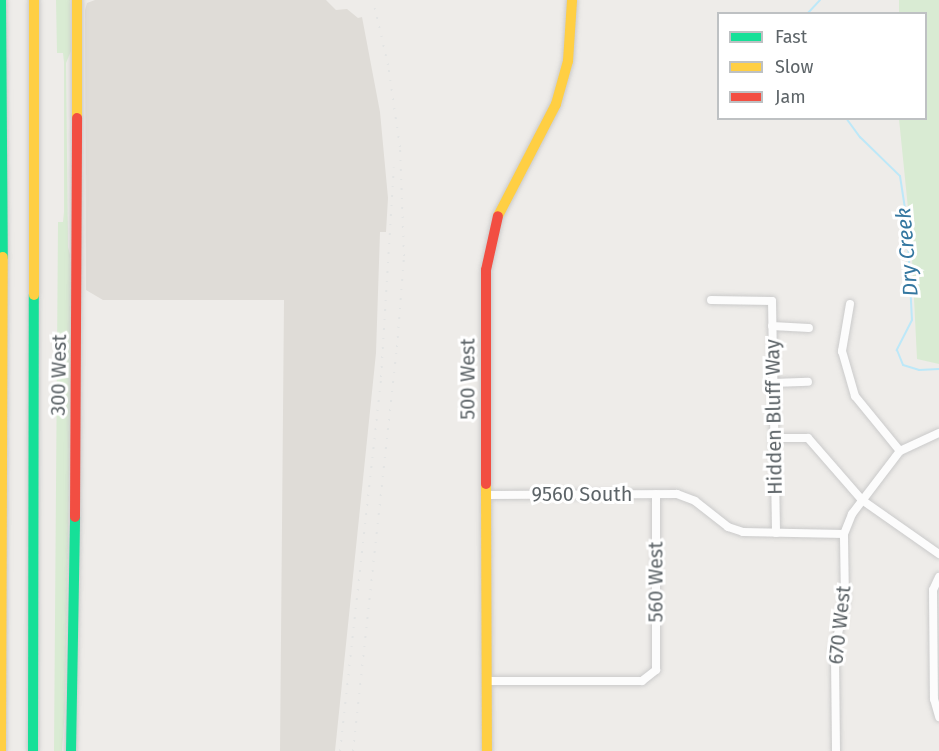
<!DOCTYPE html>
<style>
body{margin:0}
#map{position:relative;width:939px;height:751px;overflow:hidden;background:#eeece9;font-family:"Fira Sans",sans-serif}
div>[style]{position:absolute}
.education>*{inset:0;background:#dfdcd7}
.green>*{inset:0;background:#d9ebd3}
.stream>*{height:2px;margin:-1px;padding:0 1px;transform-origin:1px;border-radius:1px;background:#bde8f8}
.roads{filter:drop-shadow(0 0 2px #cacaca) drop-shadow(0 0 2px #cacaca)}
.street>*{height:8px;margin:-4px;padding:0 4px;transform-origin:4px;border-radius:4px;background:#fcfcfc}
.fast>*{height:10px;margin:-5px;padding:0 5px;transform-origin:5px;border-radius:5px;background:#16e098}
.slow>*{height:10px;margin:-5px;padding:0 5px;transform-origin:5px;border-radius:5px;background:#ffcf43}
.jam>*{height:10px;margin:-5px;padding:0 5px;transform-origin:5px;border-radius:5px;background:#f24e42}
.rail>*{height:2px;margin-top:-1px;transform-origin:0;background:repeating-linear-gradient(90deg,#e3e4e3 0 1.5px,transparent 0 9.5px)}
span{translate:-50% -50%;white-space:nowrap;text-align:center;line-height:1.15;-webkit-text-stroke:6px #fff;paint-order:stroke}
.street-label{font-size:20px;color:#5d6468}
.water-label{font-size:21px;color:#3477a0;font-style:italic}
.legend{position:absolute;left:717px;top:12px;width:210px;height:108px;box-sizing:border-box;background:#fff;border:2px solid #bec1c3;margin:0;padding:8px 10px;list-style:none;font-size:18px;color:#5d6468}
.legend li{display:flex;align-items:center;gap:12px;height:30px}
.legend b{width:30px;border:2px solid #bec1c3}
</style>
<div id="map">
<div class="education">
<i style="clip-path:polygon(95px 0,326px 0,336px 10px,347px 9px,358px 18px,362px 17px,380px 112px,388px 198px,386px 232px,380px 232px,376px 353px,335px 751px,280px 751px,284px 300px,103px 300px,86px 290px,85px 10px,87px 3px)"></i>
</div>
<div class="green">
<i style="clip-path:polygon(56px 0,70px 0,71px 51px,66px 63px,68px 247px,70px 255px,72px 312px,65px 709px,62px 751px,54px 751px,58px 222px,63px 222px,64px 212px,64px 62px,63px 53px,57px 53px)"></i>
<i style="clip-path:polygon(899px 0,939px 0,939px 364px,917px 359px,911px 238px,899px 119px,926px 118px,926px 14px,899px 13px)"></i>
</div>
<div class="stream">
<i style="left:807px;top:14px;width:19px;rotate:-47deg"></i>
<i style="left:846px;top:118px;width:24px;rotate:54deg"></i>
<i style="left:860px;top:137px;width:56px;rotate:44.3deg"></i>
<i style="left:900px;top:176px;width:47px;rotate:81.3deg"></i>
<i style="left:907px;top:222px;width:98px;rotate:87.1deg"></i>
<i style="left:912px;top:320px;width:34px;rotate:117deg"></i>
<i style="left:897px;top:350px;width:16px;rotate:68deg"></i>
<i style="left:903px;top:365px;width:17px;rotate:17deg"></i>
<i style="left:919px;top:370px;width:20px;rotate:-3deg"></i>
</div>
<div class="roads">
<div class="street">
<i style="left:711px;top:300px;width:61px;rotate:0.9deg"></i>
<i style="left:772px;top:301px;width:232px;rotate:89deg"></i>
<i style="left:850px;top:304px;width:48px;rotate:99.7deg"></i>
<i style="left:842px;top:351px;width:47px;rotate:73.9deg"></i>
<i style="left:855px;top:396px;width:71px;rotate:50.7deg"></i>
<i style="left:772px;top:326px;width:37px;rotate:3deg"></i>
<i style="left:773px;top:383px;width:35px;rotate:-2deg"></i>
<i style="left:774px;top:438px;width:34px"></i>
<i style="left:808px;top:438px;width:82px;rotate:48.9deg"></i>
<i style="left:862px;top:500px;width:94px;rotate:35deg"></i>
<i style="left:486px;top:495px;width:191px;rotate:-0.3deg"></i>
<i style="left:677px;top:494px;width:19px;rotate:21deg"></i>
<i style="left:695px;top:501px;width:42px;rotate:38.2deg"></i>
<i style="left:728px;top:527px;width:16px;rotate:18deg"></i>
<i style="left:743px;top:532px;width:101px;rotate:1.1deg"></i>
<i style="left:939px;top:577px;width:14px;rotate:115deg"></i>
<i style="left:933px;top:590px;width:109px;rotate:89.5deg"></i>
<i style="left:934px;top:699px;width:19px;rotate:74deg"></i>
<i style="left:487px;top:681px;width:155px"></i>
<i style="left:642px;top:681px;width:18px;rotate:-38deg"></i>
<i style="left:656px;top:670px;width:176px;rotate:-90deg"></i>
<i style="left:836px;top:751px;width:103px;rotate:-90.6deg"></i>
<i style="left:835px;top:648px;width:48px;rotate:-78deg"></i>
<i style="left:845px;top:601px;width:67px;rotate:-90.9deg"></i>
<i style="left:844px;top:534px;width:22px;rotate:-68deg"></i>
<i style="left:852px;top:514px;width:79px;rotate:-52.7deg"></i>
<i style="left:900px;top:451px;width:43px;rotate:-24.8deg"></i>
</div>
<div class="fast">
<i style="left:1px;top:0;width:257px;rotate:89.6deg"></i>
<i style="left:33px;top:751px;width:456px;rotate:-89.9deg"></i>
<i style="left:71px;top:751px;width:234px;rotate:-89deg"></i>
</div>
<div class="slow">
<i style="left:77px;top:0;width:118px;rotate:90deg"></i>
<i style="left:498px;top:216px;width:126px;rotate:-62.6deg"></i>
<i style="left:556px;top:104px;width:45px;rotate:-74.4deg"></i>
<i style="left:568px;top:61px;width:61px;rotate:-86.2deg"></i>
<i style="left:34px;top:295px;width:295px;rotate:-90deg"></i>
<i style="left:486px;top:484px;width:267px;rotate:89.8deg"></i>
<i style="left:1px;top:751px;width:494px;rotate:-89.8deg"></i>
</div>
<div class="jam">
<i style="left:486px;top:484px;width:214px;rotate:-90deg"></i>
<i style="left:486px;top:270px;width:55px;rotate:-77.5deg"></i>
<i style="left:75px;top:517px;width:399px;rotate:-89.7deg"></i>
</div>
</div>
<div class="rail">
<i style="left:340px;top:751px;width:376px;rotate:-83.7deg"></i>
<i style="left:381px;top:377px;width:210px;rotate:-86.5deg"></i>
<i style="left:353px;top:751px;width:406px;rotate:-83.8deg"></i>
<i style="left:397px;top:347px;width:91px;rotate:-85.6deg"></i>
<i style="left:404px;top:256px;width:109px;rotate:-92.1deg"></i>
<i style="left:400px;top:147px;width:83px;rotate:-98.3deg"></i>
<i style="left:388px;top:65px;width:67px;rotate:-103deg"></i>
</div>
<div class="street-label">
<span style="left:59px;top:375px;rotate:-89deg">300 West</span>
<span style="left:468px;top:379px;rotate:-90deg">500 West</span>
<span style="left:774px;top:417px;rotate:-91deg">Hidden Bluff Way</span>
<span style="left:582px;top:494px">9560 South</span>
<span style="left:656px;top:582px;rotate:-90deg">560 West</span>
<span style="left:840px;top:625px;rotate:-84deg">670 West</span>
</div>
<div class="water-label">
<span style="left:907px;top:252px;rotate:-95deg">Dry Creek</span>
</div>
<ul class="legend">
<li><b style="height:8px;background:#16e098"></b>Fast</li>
<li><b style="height:8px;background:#ffcf43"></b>Slow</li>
<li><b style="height:8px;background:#f24e42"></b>Jam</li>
</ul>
</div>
